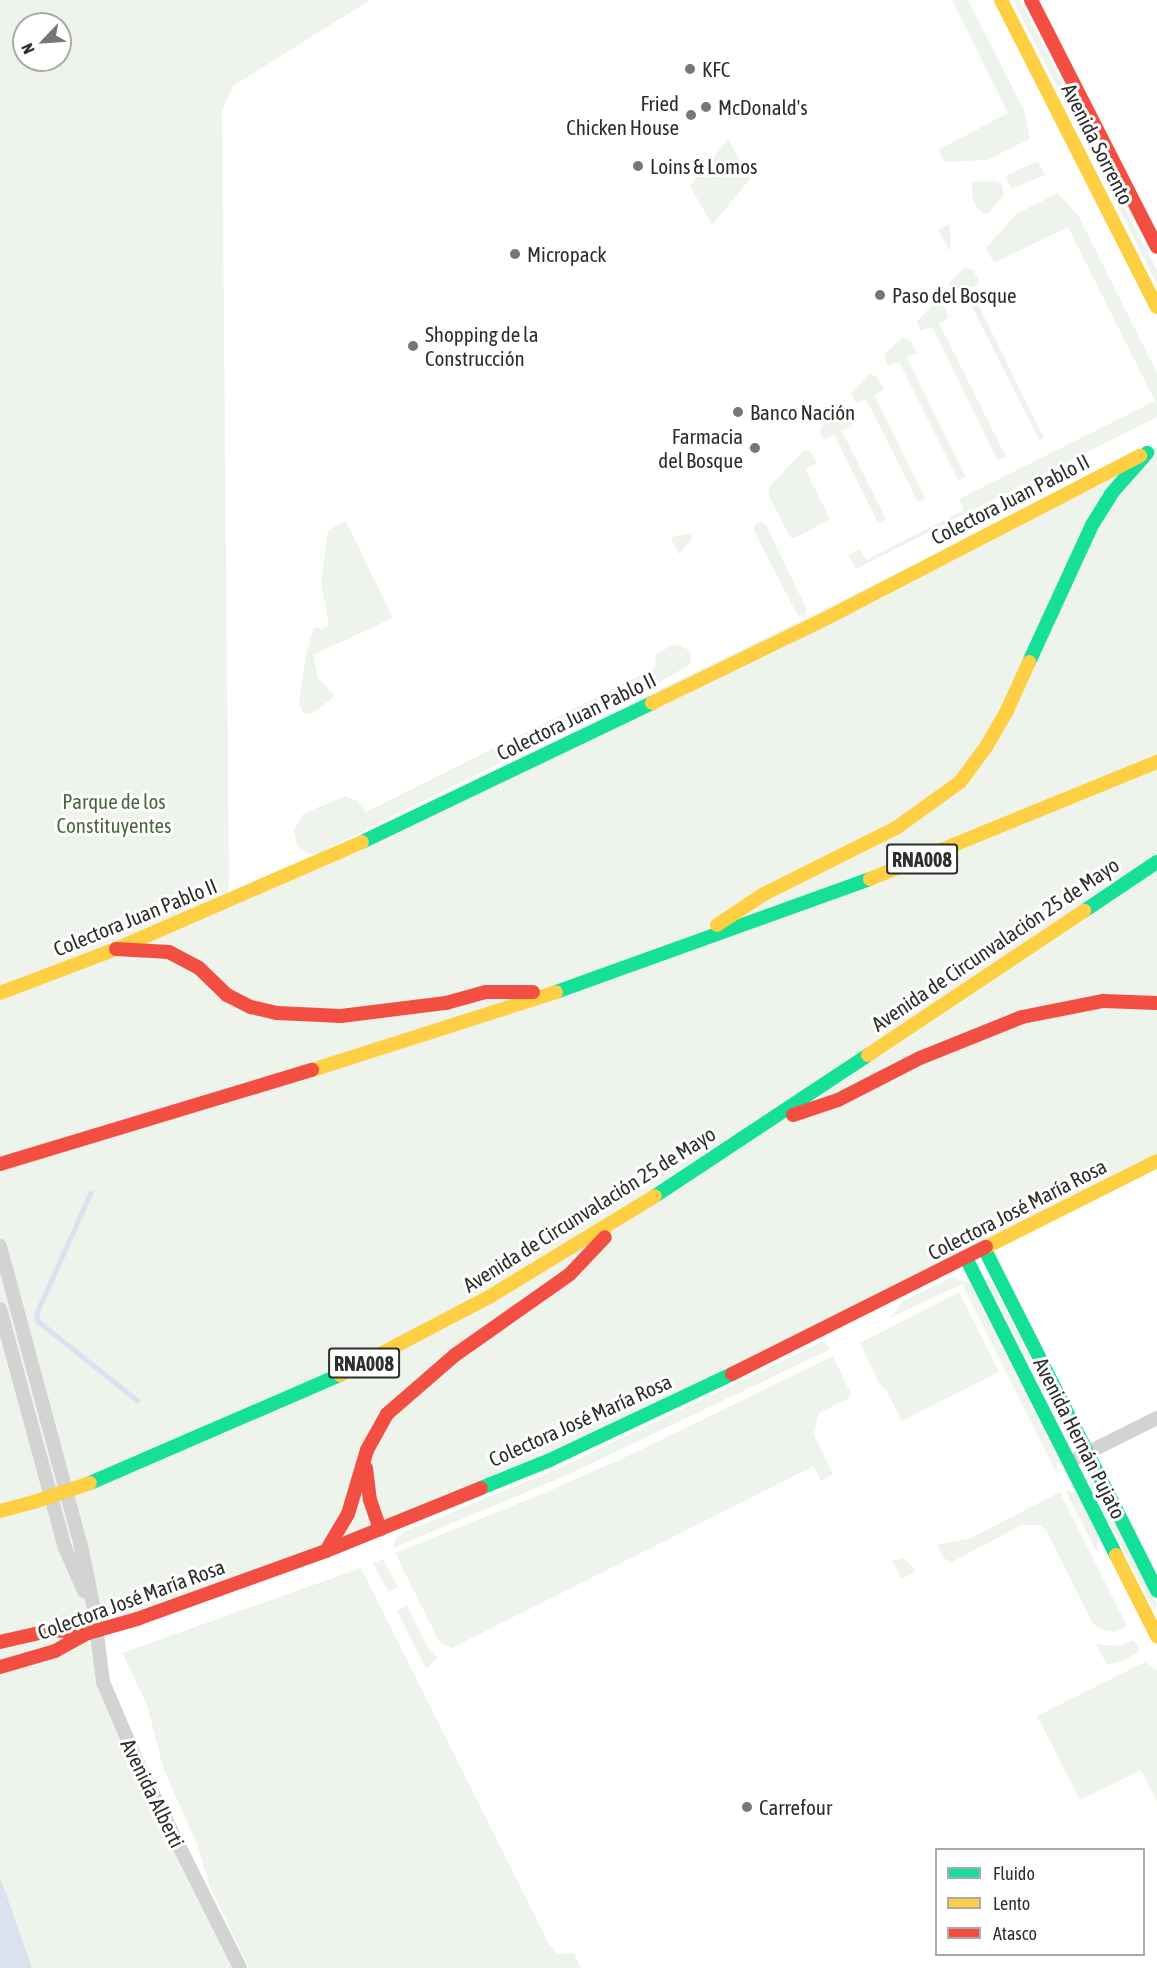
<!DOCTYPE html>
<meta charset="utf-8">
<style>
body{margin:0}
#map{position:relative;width:1157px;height:1968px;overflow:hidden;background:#fff;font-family:"Asap Condensed",sans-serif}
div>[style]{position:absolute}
.green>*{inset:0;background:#eef4ec}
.water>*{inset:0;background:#dae2f0}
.stream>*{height:4.5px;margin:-2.25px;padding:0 2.25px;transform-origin:2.25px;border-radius:2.25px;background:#dae2f0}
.street>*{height:14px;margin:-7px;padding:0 7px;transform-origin:7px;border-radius:7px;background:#d3d3d3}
.fast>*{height:14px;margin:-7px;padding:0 7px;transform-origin:7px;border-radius:7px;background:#16e098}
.slow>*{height:14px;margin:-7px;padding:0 7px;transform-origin:7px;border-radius:7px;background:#ffcf43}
.jam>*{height:14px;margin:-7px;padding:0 7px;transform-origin:7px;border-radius:7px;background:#f24e42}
.slow-bridge>*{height:14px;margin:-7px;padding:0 7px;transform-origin:7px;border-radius:7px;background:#ffcf43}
.dots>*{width:16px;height:16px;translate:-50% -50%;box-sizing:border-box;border:3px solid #fff;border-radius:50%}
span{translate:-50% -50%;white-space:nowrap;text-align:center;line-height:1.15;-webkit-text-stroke:6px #fff;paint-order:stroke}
.shield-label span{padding:2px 4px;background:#fff;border:2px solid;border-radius:4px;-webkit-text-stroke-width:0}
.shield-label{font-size:20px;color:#2e2e2e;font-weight:700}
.poi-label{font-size:21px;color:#2e2e2e}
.left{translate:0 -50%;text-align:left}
.right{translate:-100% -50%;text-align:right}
.street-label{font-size:21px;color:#2e2e2e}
.park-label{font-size:21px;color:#48683e}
.legend{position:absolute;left:935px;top:1848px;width:210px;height:108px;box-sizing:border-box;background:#fff;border:2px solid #ababab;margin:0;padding:8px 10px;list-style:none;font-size:18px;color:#2e2e2e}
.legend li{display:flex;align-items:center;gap:12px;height:30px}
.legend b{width:30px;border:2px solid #ababab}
.north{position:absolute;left:12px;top:12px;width:60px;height:60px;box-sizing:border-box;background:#fff;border:2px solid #ababab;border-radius:50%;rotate:245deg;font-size:16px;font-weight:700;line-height:24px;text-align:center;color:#2e2e2e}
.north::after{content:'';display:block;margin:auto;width:21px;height:27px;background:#777;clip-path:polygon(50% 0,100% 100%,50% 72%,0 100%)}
</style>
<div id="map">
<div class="green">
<i style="clip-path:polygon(evenodd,0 0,370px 0,233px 86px,222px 111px,229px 878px,227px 901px,1157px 447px,1157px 1161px,550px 1460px,97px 1631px,103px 1682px,240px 1968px,0 1968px,0 0,24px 24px,60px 24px,60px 60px,24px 60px,24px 24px)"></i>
<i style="clip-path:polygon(952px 0,968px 0,1024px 110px,1030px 139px,987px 160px,945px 162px,938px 150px,1008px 113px)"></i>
<i style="clip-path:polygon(1013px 0,1020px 0,1157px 270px,1157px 284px)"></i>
<i style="clip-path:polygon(728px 139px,750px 179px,712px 225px,690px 186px)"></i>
<i style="clip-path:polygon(1038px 161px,1045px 175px,1012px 189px,1006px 178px,1007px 175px)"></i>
<i style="clip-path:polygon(992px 181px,1001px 183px,1004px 195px,989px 213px,985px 214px,978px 209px,972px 196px,972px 182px)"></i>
<i style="clip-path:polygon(1058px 193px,1079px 217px,1157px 373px,1157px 417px,856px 569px,848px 555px,860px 549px,866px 560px,964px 510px,959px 499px,1155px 401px,1068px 227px,994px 263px,986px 248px,1016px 214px)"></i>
<i style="clip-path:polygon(949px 224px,951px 235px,950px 252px,938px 229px)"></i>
<i style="clip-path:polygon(965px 267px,973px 270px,980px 283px,970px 288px,1044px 438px,1039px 440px,964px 291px,954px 296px,949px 287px,949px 283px)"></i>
<i style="clip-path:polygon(935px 302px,943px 305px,949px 318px,939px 323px,1006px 457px,998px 461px,932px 327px,921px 331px,918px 325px,917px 321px)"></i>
<i style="clip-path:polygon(902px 337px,910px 340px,917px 353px,907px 358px,966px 477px,958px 480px,899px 362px,888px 366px,885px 360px,884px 355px)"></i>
<i style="clip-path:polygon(870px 374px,877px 377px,884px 390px,874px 395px,925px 498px,918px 502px,866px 399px,856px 403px,852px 396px,852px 392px)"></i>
<i style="clip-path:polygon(838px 410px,846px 413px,852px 426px,842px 431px,886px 519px,878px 523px,834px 435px,824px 440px,820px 433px,820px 429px)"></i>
<i style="clip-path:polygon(804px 450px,810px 451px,816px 461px,816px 463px,807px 468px,806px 471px,830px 519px,795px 538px,790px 537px,768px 494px,770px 486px)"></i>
<i style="clip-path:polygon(346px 521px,393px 618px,313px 655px,318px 678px,335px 696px,314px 712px,307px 714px,302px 712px,299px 703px,306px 654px,314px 627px,322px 629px,329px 625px,321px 583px,328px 530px)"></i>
<i style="clip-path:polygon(761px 522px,766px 525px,807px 610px,804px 618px,797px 614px,754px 531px,755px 524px)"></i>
<i style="clip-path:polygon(691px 533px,692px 539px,679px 554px,671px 540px,672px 537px)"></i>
<i style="clip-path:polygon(675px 644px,689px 650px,691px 656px,689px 665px,639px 694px,317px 854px,309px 854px,297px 846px,294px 830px,304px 813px,346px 796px,357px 801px,366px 812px,655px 668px,656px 654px)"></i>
<i style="clip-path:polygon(953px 1277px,969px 1283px,1058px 1460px,1056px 1472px,962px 1284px,890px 1318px,903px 1301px)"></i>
<i style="clip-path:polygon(989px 1277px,1071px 1439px,1069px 1440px,986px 1280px)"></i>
<i style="clip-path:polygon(959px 1292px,999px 1372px,902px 1421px,887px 1392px,879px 1383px,860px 1343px)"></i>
<i style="clip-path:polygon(824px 1341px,831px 1349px,567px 1475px,393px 1548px,395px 1539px,404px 1532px,561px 1467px)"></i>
<i style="clip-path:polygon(833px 1356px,851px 1394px,849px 1398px,818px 1414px,814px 1435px,833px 1474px,821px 1481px,814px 1466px,452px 1648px,440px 1643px,395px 1553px,549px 1491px,632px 1454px)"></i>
<i style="clip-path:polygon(1089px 1475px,1092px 1475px,1157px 1604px,1155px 1612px,1086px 1478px)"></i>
<i style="clip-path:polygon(1065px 1490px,1073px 1492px,1078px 1497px,1098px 1537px,1097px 1553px)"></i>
<i style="clip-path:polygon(1060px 1492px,1127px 1626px,1115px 1632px,1103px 1630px,1093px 1624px,1046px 1530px,1041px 1525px,1022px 1525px,952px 1562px,943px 1558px,937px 1545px,971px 1538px)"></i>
<i style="clip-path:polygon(904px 1558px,916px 1571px,902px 1579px,892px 1561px)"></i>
<i style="clip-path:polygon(383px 1559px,398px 1587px,388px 1592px,373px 1563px)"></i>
<i style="clip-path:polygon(361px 1568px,549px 1944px,558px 1954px,574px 1953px,581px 1968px,249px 1968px,210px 1887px,198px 1847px,163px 1767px,147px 1705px,122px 1653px)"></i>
<i style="clip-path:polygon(407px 1606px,428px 1648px,438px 1658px,426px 1669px,397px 1611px)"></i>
<i style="clip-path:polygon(1134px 1640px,1140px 1651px,1125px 1660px,1107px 1665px,1096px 1644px,1119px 1646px)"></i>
<i style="clip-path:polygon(1145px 1662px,1157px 1670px,1157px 1802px,1141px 1770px,1080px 1800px,1037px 1716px)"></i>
</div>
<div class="water">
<i style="clip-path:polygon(0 1877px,32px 1968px,0 1968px)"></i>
</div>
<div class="stream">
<i style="left:91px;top:1193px;width:132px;rotate:114.2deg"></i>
<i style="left:37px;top:1313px;width:8px;rotate:83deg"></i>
<i style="left:38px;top:1321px;width:127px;rotate:38.6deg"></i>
</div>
<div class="street">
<i style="left:0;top:1246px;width:311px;rotate:74.9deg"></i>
<i style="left:81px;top:1546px;width:64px;rotate:78.3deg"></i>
<i style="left:94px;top:1609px;width:74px;rotate:83deg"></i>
<i style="left:103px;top:1682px;width:89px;rotate:66.9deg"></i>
<i style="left:138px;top:1764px;width:228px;rotate:63.4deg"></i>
<i style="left:0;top:1309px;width:248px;rotate:74.8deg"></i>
<i style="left:65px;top:1548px;width:47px;rotate:66.2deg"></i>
<i style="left:1079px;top:1457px;width:87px;rotate:-26.6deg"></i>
</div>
<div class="fast">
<i style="left:1029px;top:662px;width:151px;rotate:-65.3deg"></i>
<i style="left:1092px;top:525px;width:36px;rotate:-58deg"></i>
<i style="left:1111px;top:494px;width:55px;rotate:-48.7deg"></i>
<i style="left:362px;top:842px;width:322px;rotate:-25.6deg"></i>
<i style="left:1084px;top:911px;width:88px;rotate:-33.9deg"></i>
<i style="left:556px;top:992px;width:334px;rotate:-19.8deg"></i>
<i style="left:655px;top:1196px;width:255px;rotate:-33.5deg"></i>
<i style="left:984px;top:1248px;width:384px;rotate:63.2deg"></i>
<i style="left:966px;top:1258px;width:333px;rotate:63.2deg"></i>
<i style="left:90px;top:1483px;width:272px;rotate:-23.4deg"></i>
<i style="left:481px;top:1488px;width:74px;rotate:-22.1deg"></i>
<i style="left:550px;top:1460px;width:201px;rotate:-25.3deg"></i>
</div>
<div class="slow">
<i style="left:1001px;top:0;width:344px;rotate:63.1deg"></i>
<i style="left:652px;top:703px;width:192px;rotate:-25.9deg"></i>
<i style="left:825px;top:619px;width:355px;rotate:-27.4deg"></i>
<i style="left:870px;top:879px;width:310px;rotate:-22.2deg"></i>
<i style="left:717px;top:925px;width:56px;rotate:-33.4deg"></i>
<i style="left:764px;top:894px;width:148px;rotate:-26.6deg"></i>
<i style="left:896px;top:828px;width:79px;rotate:-35.7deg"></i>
<i style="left:960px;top:782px;width:44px;rotate:-53.4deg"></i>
<i style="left:986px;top:747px;width:39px;rotate:-60deg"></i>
<i style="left:1006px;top:713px;width:56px;rotate:-65.7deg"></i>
<i style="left:0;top:993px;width:124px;rotate:-20.8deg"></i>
<i style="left:116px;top:949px;width:268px;rotate:-23.5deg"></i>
<i style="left:868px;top:1055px;width:260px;rotate:-33.7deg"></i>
<i style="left:312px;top:1070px;width:256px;rotate:-17.7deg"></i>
<i style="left:986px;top:1247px;width:191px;rotate:-26.7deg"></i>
<i style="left:340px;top:1375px;width:168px;rotate:-27.6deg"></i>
<i style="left:489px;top:1297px;width:194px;rotate:-31.3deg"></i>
<i style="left:0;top:1511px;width:35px;rotate:-15deg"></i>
<i style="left:1116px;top:1555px;width:91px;rotate:63.2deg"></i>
</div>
<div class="jam">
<i style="left:1031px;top:0;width:277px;rotate:63deg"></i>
<i style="left:116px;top:949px;width:53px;rotate:3.2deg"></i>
<i style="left:169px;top:952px;width:34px;rotate:28deg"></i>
<i style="left:199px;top:968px;width:39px;rotate:44deg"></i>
<i style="left:227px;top:995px;width:27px;rotate:27deg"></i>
<i style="left:251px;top:1007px;width:27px;rotate:13deg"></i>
<i style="left:277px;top:1013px;width:64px;rotate:2.7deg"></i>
<i style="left:341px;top:1016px;width:106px;rotate:-7.1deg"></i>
<i style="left:446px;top:1003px;width:41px;rotate:-15.4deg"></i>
<i style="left:486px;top:992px;width:47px"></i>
<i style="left:793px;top:1115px;width:47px;rotate:-18.4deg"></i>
<i style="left:838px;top:1100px;width:92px;rotate:-27.1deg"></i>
<i style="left:920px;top:1058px;width:110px;rotate:-21.9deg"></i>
<i style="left:1022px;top:1017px;width:83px;rotate:-11.2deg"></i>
<i style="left:1103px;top:1001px;width:54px;rotate:2.1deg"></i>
<i style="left:0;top:1164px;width:326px;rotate:-16.8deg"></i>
<i style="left:732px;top:1374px;width:284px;rotate:-26.6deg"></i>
<i style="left:366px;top:1468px;width:32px;rotate:83deg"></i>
<i style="left:370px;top:1500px;width:31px;rotate:71deg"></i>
<i style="left:326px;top:1551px;width:43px;rotate:-59.3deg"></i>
<i style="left:348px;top:1514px;width:67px;rotate:-73.5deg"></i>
<i style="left:367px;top:1450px;width:41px;rotate:-60.9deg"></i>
<i style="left:387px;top:1414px;width:90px;rotate:-40.9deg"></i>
<i style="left:455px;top:1355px;width:139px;rotate:-35.1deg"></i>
<i style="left:569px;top:1275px;width:52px;rotate:-46.5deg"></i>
<i style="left:0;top:1642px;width:54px;rotate:-12.8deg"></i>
<i style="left:53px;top:1630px;width:35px;rotate:5deg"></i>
<i style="left:0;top:1667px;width:57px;rotate:-16.2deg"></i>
<i style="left:55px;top:1651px;width:38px;rotate:-29deg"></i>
<i style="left:88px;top:1633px;width:51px;rotate:-15.9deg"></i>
<i style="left:137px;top:1619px;width:201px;rotate:-19.8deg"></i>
<i style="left:326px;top:1551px;width:167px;rotate:-22.1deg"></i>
</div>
<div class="slow-bridge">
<i style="left:34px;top:1502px;width:59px;rotate:-18.7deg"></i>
</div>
<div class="dots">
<i style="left:690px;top:69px;background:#777"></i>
<i style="left:706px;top:107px;background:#777"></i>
<i style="left:691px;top:115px;background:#777"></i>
<i style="left:638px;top:166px;background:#777"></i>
<i style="left:515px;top:254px;background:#777"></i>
<i style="left:880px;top:295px;background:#777"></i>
<i style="left:413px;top:346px;background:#777"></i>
<i style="left:738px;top:412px;background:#777"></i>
<i style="left:755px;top:448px;background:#777"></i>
<i style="left:747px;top:1807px;background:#777"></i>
</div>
<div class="shield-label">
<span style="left:922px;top:859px">RNA008</span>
<span style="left:364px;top:1363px">RNA008</span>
</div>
<div class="poi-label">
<span class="left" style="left:702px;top:69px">KFC</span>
<span class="right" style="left:679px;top:115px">Fried<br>Chicken House</span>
<span class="left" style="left:718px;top:107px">McDonald's</span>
<span class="left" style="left:650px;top:166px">Loins &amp; Lomos</span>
<span class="left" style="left:527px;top:254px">Micropack</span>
<span class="left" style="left:892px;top:295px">Paso del Bosque</span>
<span class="left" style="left:425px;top:346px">Shopping de la<br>Construcción</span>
<span class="left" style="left:750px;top:412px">Banco Nación</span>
<span class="right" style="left:743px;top:448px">Farmacia<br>del Bosque</span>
<span class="left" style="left:759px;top:1807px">Carrefour</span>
</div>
<div class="street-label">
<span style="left:1098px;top:144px;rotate:63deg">Avenida Sorrento</span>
<span style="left:1010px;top:499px;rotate:-27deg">Colectora Juan Pablo II</span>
<span style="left:576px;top:716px;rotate:-26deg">Colectora Juan Pablo II</span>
<span style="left:135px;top:917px;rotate:-22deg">Colectora Juan Pablo II</span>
<span style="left:995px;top:944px;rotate:-34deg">Avenida de Circunvalación 25 de Mayo</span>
<span style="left:589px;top:1209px;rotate:-32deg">Avenida de Circunvalación 25 de Mayo</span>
<span style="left:1017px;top:1209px;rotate:-27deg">Colectora José María Rosa</span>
<span style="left:580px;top:1420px;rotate:-24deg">Colectora José María Rosa</span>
<span style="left:1080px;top:1438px;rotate:63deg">Avenida Hernán Pujato</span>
<span style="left:131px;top:1599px;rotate:-20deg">Colectora José María Rosa</span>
<span style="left:153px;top:1793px;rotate:64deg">Avenida Alberti</span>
</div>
<div class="park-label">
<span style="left:114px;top:813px">Parque de los<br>Constituyentes</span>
</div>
<ul class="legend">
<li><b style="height:8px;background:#16e098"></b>Fluido</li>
<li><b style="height:8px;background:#ffcf43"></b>Lento</li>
<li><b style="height:8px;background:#f24e42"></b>Atasco</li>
</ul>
<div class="north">N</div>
</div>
